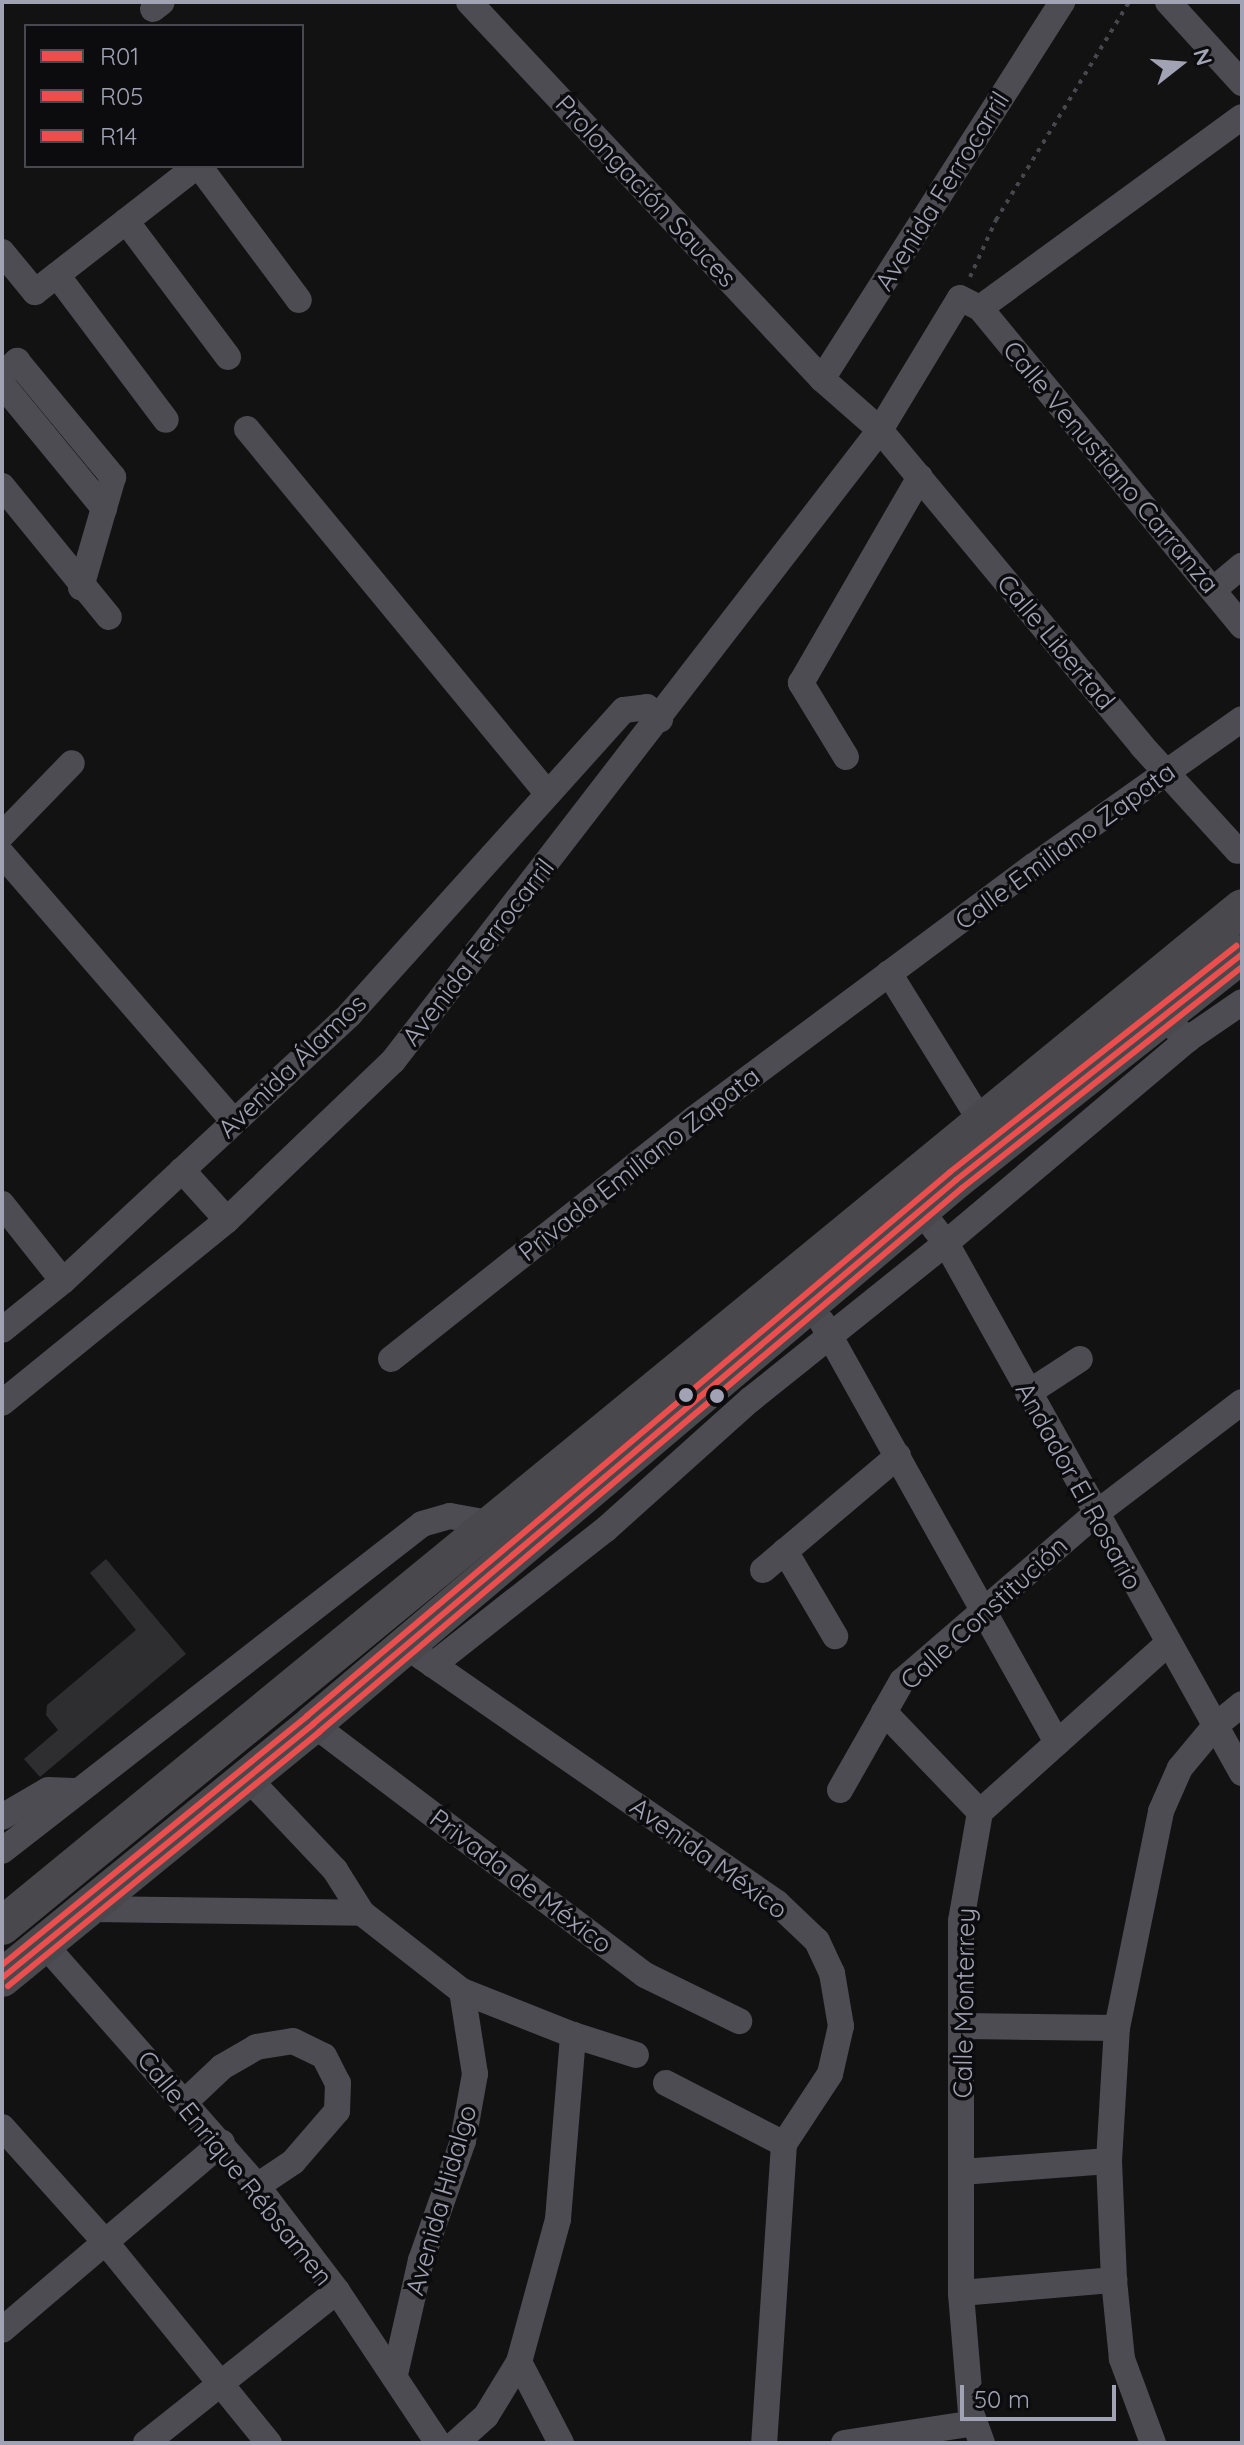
<!DOCTYPE html>
<meta charset="utf-8">
<style>
body{margin:0}
#map{position:relative;width:1244px;height:2445px;overflow:hidden;background:#121212;font-family:Quicksand,sans-serif}
div>[style]{position:absolute}
.building>*{inset:0;background:#2e2e30}
.path>*{height:4px;margin-top:-2px;transform-origin:0;background:repeating-linear-gradient(90deg,#47484d 0 4px,transparent 0 10px)}
.minor>*{height:26px;margin:-13px;padding:0 13px;transform-origin:13px;border-radius:13px;background:#4c4c52}
.highway>*{height:38px;margin:-19px;padding:0 19px;transform-origin:19px;border-radius:19px;background:#48484d}
.bus-1>*{height:6px;margin:-3px;padding:0 3px;transform-origin:3px;border-radius:3px;background:#ec4e4e}
.bus-2>*{height:6px;margin:-3px;padding:0 3px;transform-origin:3px;border-radius:3px;background:#ec4e4e}
.bus-3>*{height:6px;margin:-3px;padding:0 3px;transform-origin:3px;border-radius:3px;background:#ec4e4e}
.dots>*{width:22px;height:22px;translate:-50% -50%;box-sizing:border-box;border:4px solid #0c0c0e;border-radius:50%}
span{translate:-50% -50%;white-space:nowrap;text-align:center;line-height:1.15;-webkit-text-stroke:7px #0c0c0e;paint-order:stroke}
.street-label{font-size:26px;color:#a1a3b5}
.frame{position:absolute;inset:0;border:4px solid #a1a3b5;pointer-events:none}
.legend{position:absolute;left:24px;top:24px;width:280px;height:144px;box-sizing:border-box;background:#0c0c0e;border:2px solid #484851;margin:0;padding:10px 14px;list-style:none;font-size:24px;color:#a1a3b5}
.legend li{display:flex;align-items:center;gap:16px;height:40px}
.legend b{width:40px;border:2px solid #484851}
.north{position:absolute;left:1140px;top:24px;width:80px;height:80px;-webkit-text-stroke:6px #0c0c0e;paint-order:stroke;rotate:73deg;font-size:22px;font-weight:700;line-height:32px;text-align:center;color:#a1a3b5}
.north::after{content:'';display:block;margin:auto;width:28px;height:36px;background:#a1a3b5;clip-path:polygon(50% 0,100% 100%,50% 72%,0 100%)}
.scale{position:absolute;left:960px;top:2385px;width:156px;height:36px;box-sizing:border-box;border:4px solid #a1a3b5;border-top:0;padding-left:10px;font-size:24px;line-height:28px;white-space:nowrap;color:#a1a3b5;-webkit-text-stroke:6px #0c0c0e;paint-order:stroke}
</style>
<div id="map">
<div class="building">
<i style="clip-path:polygon(106px 1559px,186px 1654px,40px 1777px,24px 1759px,58px 1730px,46px 1715px,47px 1705px,136px 1630px,90px 1573px)"></i>
</div>
<div class="path">
<i style="left:970px;top:277px;width:63px;rotate:-65.5deg"></i>
<i style="left:996px;top:220px;width:255px;rotate:-58.6deg"></i>
</div>
<div class="minor">
<i style="left:469px;top:2px;width:516px;rotate:46.88deg"></i>
<i style="left:822px;top:379px;width:77px;rotate:41.3deg"></i>
<i style="left:880px;top:430px;width:410px;rotate:50.3deg"></i>
<i style="left:1142px;top:746px;width:142px;rotate:47.6deg"></i>
<i style="left:1168px;top:2px;width:110px;rotate:47.6deg"></i>
<i style="left:153px;top:9px;width:11px;rotate:-38deg"></i>
<i style="left:199px;top:166px;width:167px;rotate:53.3deg"></i>
<i style="left:126px;top:221px;width:170px;rotate:53.1deg"></i>
<i style="left:2px;top:252px;width:52px;rotate:50.5deg"></i>
<i style="left:35px;top:292px;width:205px;rotate:-37.9deg"></i>
<i style="left:57px;top:275px;width:181px;rotate:53.1deg"></i>
<i style="left:980px;top:308px;width:324px;rotate:-36.1deg"></i>
<i style="left:2px;top:375px;width:21px;rotate:-43deg"></i>
<i style="left:17px;top:361px;width:151px;rotate:50.4deg"></i>
<i style="left:113px;top:477px;width:115px;rotate:106.2deg"></i>
<i style="left:822px;top:379px;width:447px;rotate:-57.5deg"></i>
<i style="left:2px;top:384px;width:161px;rotate:50.6deg"></i>
<i style="left:247px;top:429px;width:473px;rotate:50.5deg"></i>
<i style="left:2px;top:486px;width:169px;rotate:50.8deg"></i>
<i style="left:1213px;top:590px;width:38px;rotate:-40deg"></i>
<i style="left:846px;top:757px;width:87px;rotate:-121.3deg"></i>
<i style="left:801px;top:683px;width:238px;rotate:-60deg"></i>
<i style="left:2px;top:835px;width:100px;rotate:-45.8deg"></i>
<i style="left:2px;top:854px;width:354px;rotate:49.1deg"></i>
<i style="left:889px;top:973px;width:176px;rotate:58.2deg"></i>
<i style="left:1176px;top:1029px;width:16px;rotate:40deg"></i>
<i style="left:1188px;top:1039px;width:65px;rotate:-34.4deg"></i>
<i style="left:182px;top:1170px;width:67px;rotate:48deg"></i>
<i style="left:2px;top:1204px;width:98px;rotate:51.6deg"></i>
<i style="left:921px;top:1211px;width:41px;rotate:52deg"></i>
<i style="left:946px;top:1243px;width:607px;rotate:60.82deg"></i>
<i style="left:822px;top:1322px;width:482px;rotate:60.8deg"></i>
<i style="left:2px;top:1330px;width:78px;rotate:-38.8deg"></i>
<i style="left:63px;top:1281px;width:392px;rotate:-42.9deg"></i>
<i style="left:350px;top:1014px;width:409px;rotate:-48deg"></i>
<i style="left:624px;top:710px;width:23px;rotate:-7deg"></i>
<i style="left:647px;top:707px;width:18px;rotate:43deg"></i>
<i style="left:391px;top:1359px;width:387px;rotate:-38.4deg"></i>
<i style="left:694px;top:1119px;width:425px;rotate:-36.7deg"></i>
<i style="left:1035px;top:865px;width:253px;rotate:-35.2deg"></i>
<i style="left:1028px;top:1393px;width:62px;rotate:-33.2deg"></i>
<i style="left:2px;top:1403px;width:290px;rotate:-39.1deg"></i>
<i style="left:227px;top:1220px;width:230px;rotate:-43.8deg"></i>
<i style="left:393px;top:1061px;width:797px;rotate:-52.34deg"></i>
<i style="left:880px;top:430px;width:154px;rotate:-58.8deg"></i>
<i style="left:960px;top:298px;width:22px;rotate:27deg"></i>
<i style="left:980px;top:308px;width:412px;rotate:50.5deg"></i>
<i style="left:785px;top:1551px;width:99px;rotate:59.5deg"></i>
<i style="left:763px;top:1570px;width:177px;rotate:-40.2deg"></i>
<i style="left:406px;top:1646px;width:451px;rotate:34.7deg"></i>
<i style="left:777px;top:1903px;width:55px;rotate:43.5deg"></i>
<i style="left:817px;top:1941px;width:35px;rotate:65deg"></i>
<i style="left:832px;top:1973px;width:54px;rotate:80.4deg"></i>
<i style="left:841px;top:2026px;width:49px;rotate:102.9deg"></i>
<i style="left:830px;top:2074px;width:84px;rotate:123.3deg"></i>
<i style="left:784px;top:2144px;width:300px;rotate:93.8deg"></i>
<i style="left:433px;top:1665px;width:220px;rotate:-38.2deg"></i>
<i style="left:606px;top:1529px;width:193px;rotate:-41.9deg"></i>
<i style="left:750px;top:1400px;width:251px;rotate:-38.7deg"></i>
<i style="left:946px;top:1243px;width:317px;rotate:-40.1deg"></i>
<i style="left:884px;top:1712px;width:139px;rotate:46.2deg"></i>
<i style="left:313px;top:1724px;width:416px;rotate:37.1deg"></i>
<i style="left:645px;top:1975px;width:105px;rotate:26.1deg"></i>
<i style="left:248px;top:1778px;width:127px;rotate:46.6deg"></i>
<i style="left:335px;top:1870px;width:51px;rotate:57.9deg"></i>
<i style="left:840px;top:1790px;width:125px;rotate:-60.4deg"></i>
<i style="left:902px;top:1681px;width:254px;rotate:-40.8deg"></i>
<i style="left:1094px;top:1515px;width:186px;rotate:-37.4deg"></i>
<i style="left:2px;top:1817px;width:53px;rotate:-30.4deg"></i>
<i style="left:48px;top:1790px;width:26px;rotate:2deg"></i>
<i style="left:2px;top:1851px;width:532px;rotate:-37.9deg"></i>
<i style="left:422px;top:1524px;width:29px;rotate:-16deg"></i>
<i style="left:450px;top:1516px;width:45px;rotate:10.3deg"></i>
<i style="left:91px;top:1909px;width:271px;rotate:0.8deg"></i>
<i style="left:362px;top:1913px;width:127px;rotate:38deg"></i>
<i style="left:462px;top:1991px;width:84px;rotate:81.1deg"></i>
<i style="left:475px;top:2074px;width:68px;rotate:100.2deg"></i>
<i style="left:463px;top:2141px;width:126px;rotate:109.4deg"></i>
<i style="left:421px;top:2260px;width:117px;rotate:102.8deg"></i>
<i style="left:44px;top:1944px;width:322px;rotate:48.6deg"></i>
<i style="left:257px;top:2186px;width:132px;rotate:52.7deg"></i>
<i style="left:337px;top:2291px;width:182px;rotate:56.4deg"></i>
<i style="left:963px;top:2026px;width:154px;rotate:0.7deg"></i>
<i style="left:573px;top:2035px;width:66px;rotate:17.6deg"></i>
<i style="left:666px;top:2083px;width:133px;rotate:27.3deg"></i>
<i style="left:185px;top:2102px;width:51px;rotate:-43.4deg"></i>
<i style="left:222px;top:2067px;width:39px;rotate:-30deg"></i>
<i style="left:256px;top:2047px;width:37px;rotate:-9deg"></i>
<i style="left:293px;top:2041px;width:34px;rotate:26deg"></i>
<i style="left:324px;top:2056px;width:30px;rotate:63deg"></i>
<i style="left:338px;top:2083px;width:28px;rotate:92deg"></i>
<i style="left:337px;top:2111px;width:67px;rotate:130.8deg"></i>
<i style="left:293px;top:2162px;width:43px;rotate:146.3deg"></i>
<i style="left:2px;top:2127px;width:157px;rotate:48.1deg"></i>
<i style="left:107px;top:2244px;width:257px;rotate:50.9deg"></i>
<i style="left:962px;top:2172px;width:147px;rotate:-4.3deg"></i>
<i style="left:961px;top:2293px;width:154px;rotate:-4.9deg"></i>
<i style="left:2px;top:2330px;width:289px;rotate:-40.4deg"></i>
<i style="left:519px;top:2362px;width:91px;rotate:62.6deg"></i>
<i style="left:146px;top:2443px;width:244px;rotate:-38.5deg"></i>
<i style="left:456px;top:2443px;width:40px;rotate:-42deg"></i>
<i style="left:486px;top:2416px;width:63px;rotate:-58.6deg"></i>
<i style="left:519px;top:2362px;width:148px;rotate:-74.7deg"></i>
<i style="left:558px;top:2219px;width:185px;rotate:-85.3deg"></i>
<i style="left:573px;top:2035px;width:119px;rotate:-158.4deg"></i>
<i style="left:844px;top:2443px;width:132px;rotate:-8.7deg"></i>
<i style="left:982px;top:2443px;width:32px;rotate:-110deg"></i>
<i style="left:971px;top:2413px;width:120px;rotate:-94.8deg"></i>
<i style="left:961px;top:2293px;width:372px;rotate:-90deg"></i>
<i style="left:961px;top:1921px;width:111px;rotate:-80.1deg"></i>
<i style="left:980px;top:1812px;width:251px;rotate:-41.9deg"></i>
<i style="left:1153px;top:2443px;width:90px;rotate:-110.3deg"></i>
<i style="left:1122px;top:2359px;width:79px;rotate:-95.8deg"></i>
<i style="left:1114px;top:2280px;width:119px;rotate:-92.4deg"></i>
<i style="left:1109px;top:2161px;width:133px;rotate:-86.6deg"></i>
<i style="left:1117px;top:2028px;width:221px;rotate:-78.5deg"></i>
<i style="left:1161px;top:1811px;width:47px;rotate:-66.2deg"></i>
<i style="left:1180px;top:1768px;width:55px;rotate:-50.2deg"></i>
<i style="left:1215px;top:1726px;width:35px;rotate:-39deg"></i>
</div>
<div class="highway">
<i style="left:2px;top:1926px;width:1604px;rotate:-39.38deg"></i>
<i style="left:2px;top:1978px;width:402px;rotate:-39.2deg"></i>
<i style="left:313px;top:1724px;width:842px;rotate:-40.23deg"></i>
<i style="left:956px;top:1180px;width:365px;rotate:-38.3deg"></i>
</div>
<div class="bus-1">
<i style="left:2px;top:1978px;width:402px;rotate:-39.2deg"></i>
<i style="left:313px;top:1724px;width:842px;rotate:-40.23deg"></i>
<i style="left:956px;top:1180px;width:365px;rotate:-38.3deg"></i>
</div>
<div class="bus-2">
<i style="left:8px;top:1986px;width:402px;rotate:-39.2deg"></i>
<i style="left:319px;top:1732px;width:842px;rotate:-40.23deg"></i>
<i style="left:962px;top:1188px;width:357px;rotate:-38.3deg"></i>
</div>
<div class="bus-3">
<i style="left:2px;top:1965px;width:394px;rotate:-39.2deg"></i>
<i style="left:307px;top:1716px;width:842px;rotate:-40.23deg"></i>
<i style="left:950px;top:1172px;width:365px;rotate:-38.3deg"></i>
</div>
<div class="dots">
<i style="left:686px;top:1395px;background:#a1a3b5"></i>
<i style="left:717px;top:1396px;background:#a1a3b5"></i>
</div>
<div class="street-label">
<span style="left:646px;top:191px;rotate:47deg">Prolongación Sauces</span>
<span style="left:942px;top:191px;rotate:-58deg">Avenida Ferrocarril</span>
<span style="left:1111px;top:467px;rotate:50deg">Calle Venustiano Carranza</span>
<span style="left:1056px;top:642px;rotate:50deg">Calle Libertad</span>
<span style="left:1065px;top:846px;rotate:-36deg">Calle Emiliano Zapata</span>
<span style="left:478px;top:952px;rotate:-52deg">Avenida Ferrocarril</span>
<span style="left:292px;top:1066px;rotate:-44deg">Avenida Álamos</span>
<span style="left:639px;top:1164px;rotate:-38deg">Privada Emiliano Zapata</span>
<span style="left:1079px;top:1486px;rotate:61deg">Andador El Rosario</span>
<span style="left:984px;top:1613px;rotate:-42deg">Calle Constitución</span>
<span style="left:709px;top:1858px;rotate:36deg">Avenida México</span>
<span style="left:521px;top:1881px;rotate:37deg">Privada de México</span>
<span style="left:964px;top:2003px;rotate:-89deg">Calle Monterrey</span>
<span style="left:235px;top:2168px;rotate:51deg">Calle Enrique Rébsamen</span>
<span style="left:441px;top:2200px;rotate:-74deg">Avenida Hidalgo</span>
</div>
<div class="frame"></div>
<ul class="legend">
<li><b style="height:10px;background:#ec4e4e"></b>R01</li>
<li><b style="height:10px;background:#ec4e4e"></b>R05</li>
<li><b style="height:10px;background:#ec4e4e"></b>R14</li>
</ul>
<div class="north">N</div>
<div class="scale">50 m</div>
</div>
